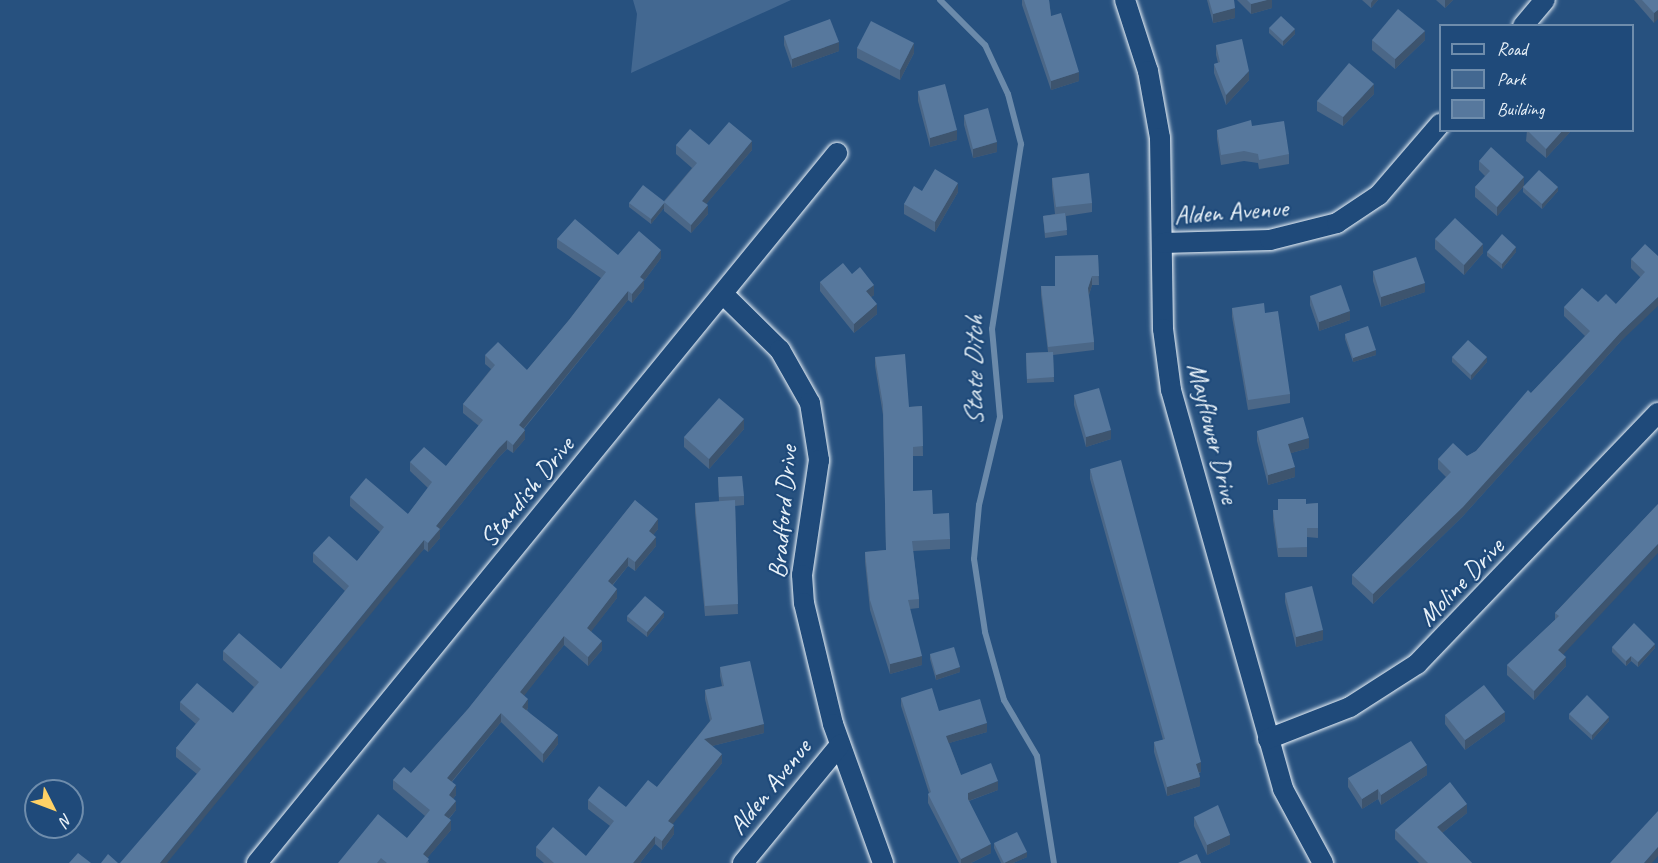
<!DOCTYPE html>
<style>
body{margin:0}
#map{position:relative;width:1658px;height:863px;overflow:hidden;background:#27517f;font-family:Caveat,sans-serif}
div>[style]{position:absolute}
.green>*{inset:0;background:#436891}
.stream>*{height:6px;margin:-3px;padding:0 3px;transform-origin:3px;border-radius:3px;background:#6b8aaa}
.roads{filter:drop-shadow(0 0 2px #e8f1f8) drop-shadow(0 0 2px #e8f1f8)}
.minor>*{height:20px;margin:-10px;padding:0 10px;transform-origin:10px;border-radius:10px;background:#1f4a7a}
.wall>*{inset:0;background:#4b6787}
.shaded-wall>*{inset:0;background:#3d546e}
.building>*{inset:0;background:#57789d}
span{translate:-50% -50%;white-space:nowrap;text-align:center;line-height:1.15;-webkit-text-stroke:4.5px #1f4a7a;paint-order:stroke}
.street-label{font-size:26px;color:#e8f1f8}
.water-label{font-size:27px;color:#d5e2ec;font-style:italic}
.legend{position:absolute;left:1439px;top:24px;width:195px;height:108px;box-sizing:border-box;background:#1f4a7a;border:2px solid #6f8dac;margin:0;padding:8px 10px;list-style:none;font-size:18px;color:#e8f1f8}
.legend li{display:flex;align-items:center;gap:12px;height:30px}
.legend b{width:30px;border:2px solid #6f8dac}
.north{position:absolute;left:24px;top:779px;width:60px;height:60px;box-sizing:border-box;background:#1f4a7a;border:2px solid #6f8dac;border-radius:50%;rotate:132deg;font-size:16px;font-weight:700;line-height:24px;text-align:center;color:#e8f1f8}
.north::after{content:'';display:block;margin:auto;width:21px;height:27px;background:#ffd166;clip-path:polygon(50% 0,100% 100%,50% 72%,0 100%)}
</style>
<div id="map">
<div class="green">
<i style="clip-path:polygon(633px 0,791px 0,631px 73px,637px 14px)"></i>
</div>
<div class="stream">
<i style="left:940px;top:0;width:64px;rotate:45deg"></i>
<i style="left:985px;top:45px;width:54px;rotate:64.9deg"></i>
<i style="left:1008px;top:94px;width:52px;rotate:75.4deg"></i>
<i style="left:1021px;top:144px;width:187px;rotate:98.9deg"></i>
<i style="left:992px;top:329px;width:88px;rotate:84.8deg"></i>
<i style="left:1000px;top:417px;width:90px;rotate:103.4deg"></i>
<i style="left:979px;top:505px;width:54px;rotate:95.3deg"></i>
<i style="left:974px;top:559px;width:74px;rotate:81.4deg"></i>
<i style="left:985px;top:632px;width:71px;rotate:74.4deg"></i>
<i style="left:1004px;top:700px;width:65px;rotate:59.5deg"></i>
<i style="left:1037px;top:756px;width:108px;rotate:81deg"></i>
</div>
<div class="roads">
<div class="minor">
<i style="left:1125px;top:0;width:75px;rotate:72.1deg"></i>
<i style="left:1148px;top:71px;width:68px;rotate:79.8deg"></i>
<i style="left:1160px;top:138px;width:191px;rotate:89.1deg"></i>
<i style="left:1163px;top:329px;width:62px;rotate:82.5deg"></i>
<i style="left:1171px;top:390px;width:414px;rotate:74.3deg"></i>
<i style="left:1283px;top:789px;width:84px;rotate:61.6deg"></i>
<i style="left:1523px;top:26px;width:34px;rotate:-50deg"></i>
<i style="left:1163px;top:243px;width:107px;rotate:-1.6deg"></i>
<i style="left:1270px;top:240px;width:69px;rotate:-14.2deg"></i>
<i style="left:1337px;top:223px;width:50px;rotate:-33.7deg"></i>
<i style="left:1379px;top:195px;width:94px;rotate:-49.3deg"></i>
<i style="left:723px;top:294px;width:80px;rotate:44.5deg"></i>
<i style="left:780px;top:350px;width:61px;rotate:60.5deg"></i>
<i style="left:810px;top:403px;width:58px;rotate:81deg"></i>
<i style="left:819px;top:460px;width:116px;rotate:98.4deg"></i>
<i style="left:802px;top:575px;width:28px;rotate:86deg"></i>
<i style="left:804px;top:603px;width:124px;rotate:76.5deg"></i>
<i style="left:833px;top:724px;width:148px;rotate:70.2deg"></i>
<i style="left:1268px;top:739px;width:88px;rotate:-21.3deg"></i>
<i style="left:1350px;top:707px;width:80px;rotate:-32.7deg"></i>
<i style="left:1417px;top:664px;width:348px;rotate:-46.2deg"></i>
<i style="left:257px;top:863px;width:917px;rotate:-50.75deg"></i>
<i style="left:743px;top:863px;width:153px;rotate:-50.6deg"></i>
</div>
</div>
<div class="wall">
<i style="clip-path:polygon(1022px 0,1049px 0,1051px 16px,1079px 81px,1051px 90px,1022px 5px)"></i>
<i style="clip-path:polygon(1207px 0,1234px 0,1235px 18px,1213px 23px)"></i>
<i style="clip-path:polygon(1237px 0,1272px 0,1272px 8px,1251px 14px)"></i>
<i style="clip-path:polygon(1362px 0,1378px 0,1371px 8px)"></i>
<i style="clip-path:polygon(1436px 0,1453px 0,1445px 8px)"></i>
<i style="clip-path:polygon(1634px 0,1658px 0,1654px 23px)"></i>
<i style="clip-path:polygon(1269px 28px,1295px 34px,1283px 46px,1269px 33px)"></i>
<i style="clip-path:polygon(784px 36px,839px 51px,792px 68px,784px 45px)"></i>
<i style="clip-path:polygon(1372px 40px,1425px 40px,1395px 69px,1372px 50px)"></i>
<i style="clip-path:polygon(1216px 45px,1249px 80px,1226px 105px,1214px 73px,1214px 64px,1218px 63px,1216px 55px)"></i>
<i style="clip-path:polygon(857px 48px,914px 53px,900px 80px,857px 58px)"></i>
<i style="clip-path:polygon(918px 91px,957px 140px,930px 147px,918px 101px)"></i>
<i style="clip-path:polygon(1374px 94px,1343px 126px,1317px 111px,1317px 101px)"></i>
<i style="clip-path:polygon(964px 115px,997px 152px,973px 158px,964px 125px)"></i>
<i style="clip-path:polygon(1252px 126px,1289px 154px,1289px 164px,1259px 169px,1258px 163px,1244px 161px,1221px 165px,1217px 139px,1217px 130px)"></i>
<i style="clip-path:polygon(1527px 130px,1572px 130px,1546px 158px,1526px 141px)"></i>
<i style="clip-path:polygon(676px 145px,709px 145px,752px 150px,706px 204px,708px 214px,691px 233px,664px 211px,664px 208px,651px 224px,629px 207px,629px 203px,664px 201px,692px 168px,676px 154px)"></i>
<i style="clip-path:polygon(1479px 161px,1524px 186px,1558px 191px,1542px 209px,1523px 192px,1523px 187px,1497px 216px,1475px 197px,1475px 187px,1485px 176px,1479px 170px)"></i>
<i style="clip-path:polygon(1052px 178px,1092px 203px,1092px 212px,1066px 216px,1067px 235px,1045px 238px,1043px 216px,1055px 214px,1052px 187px)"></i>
<i style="clip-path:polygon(922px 191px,958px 192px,935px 232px,904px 214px,904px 204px)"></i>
<i style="clip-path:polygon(557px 239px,618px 255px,661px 258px,644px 281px,644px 288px,632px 303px,628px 300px,524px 429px,525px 439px,513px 453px,507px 449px,499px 457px,440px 530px,440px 538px,428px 552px,424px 549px,197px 774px,176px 757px,176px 748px,196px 724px,180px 710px,180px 702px,233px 713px,254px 687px,223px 660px,223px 651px,281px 669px,345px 591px,313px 562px,313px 553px,357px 561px,380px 532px,350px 506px,350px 497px,408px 514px,428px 488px,410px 471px,410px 462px,446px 466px,479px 426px,463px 413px,463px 404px,491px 369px,485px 364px,485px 355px,527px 370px,569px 320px,601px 278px,557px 248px)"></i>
<i style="clip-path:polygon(1435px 239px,1483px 253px,1464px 275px,1435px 249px)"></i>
<i style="clip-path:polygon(1487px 252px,1516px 252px,1502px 269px,1487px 256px)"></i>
<i style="clip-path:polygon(1098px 255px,1099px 285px,1092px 285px,1089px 295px,1094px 342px,1094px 350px,1053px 355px,1054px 382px,1027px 383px,1026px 353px,1048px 352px,1041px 295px,1041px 286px,1055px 286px)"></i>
<i style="clip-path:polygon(1658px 256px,1620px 342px,1463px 516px,1373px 604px,1352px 584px,1352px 575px,1446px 477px,1438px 469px,1438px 459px,1467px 456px,1476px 451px,1585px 336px,1564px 316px,1564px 307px,1598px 302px,1616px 304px,1641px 278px,1631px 268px,1631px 259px)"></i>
<i style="clip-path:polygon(1373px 271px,1425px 292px,1381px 307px,1373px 281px)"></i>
<i style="clip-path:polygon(852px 274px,874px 295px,871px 297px,877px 314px,854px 333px,820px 291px,820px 282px)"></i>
<i style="clip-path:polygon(1310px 296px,1350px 320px,1319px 331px,1310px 305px)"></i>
<i style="clip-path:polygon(1232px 308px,1265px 313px,1290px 394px,1290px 403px,1248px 410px,1232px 317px)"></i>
<i style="clip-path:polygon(1345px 334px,1376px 355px,1353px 362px,1345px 339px)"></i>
<i style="clip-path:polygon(875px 357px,909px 407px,922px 406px,923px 456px,913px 456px,913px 491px,933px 514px,950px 539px,950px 549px,913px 551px,919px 599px,919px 608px,910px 609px,922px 665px,890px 674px,870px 610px,865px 562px,865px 552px,886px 550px,883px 415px,875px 366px)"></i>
<i style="clip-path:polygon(1452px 357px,1487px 362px,1471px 380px,1452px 362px)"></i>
<i style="clip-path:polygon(1074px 395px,1111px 439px,1086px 447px,1074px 405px)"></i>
<i style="clip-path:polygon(744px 429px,709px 469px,684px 447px,684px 437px)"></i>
<i style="clip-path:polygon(1257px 431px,1309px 448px,1291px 453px,1295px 477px,1268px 485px,1257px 441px)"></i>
<i style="clip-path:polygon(1090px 469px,1201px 772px,1199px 773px,1200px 786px,1167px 796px,1154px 752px,1154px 742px,1163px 740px,1090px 479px)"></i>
<i style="clip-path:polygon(718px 477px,744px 496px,744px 505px,735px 506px,738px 614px,705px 616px,695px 513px,695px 503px,719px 502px)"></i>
<i style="clip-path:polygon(635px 500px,658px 529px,653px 535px,656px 546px,635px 571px,628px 566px,613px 585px,617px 598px,591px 631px,602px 650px,588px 666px,564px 645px,524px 695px,528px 708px,527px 710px,558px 744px,543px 763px,501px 722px,452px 782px,456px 795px,453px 799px,456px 810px,449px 819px,451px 830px,427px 858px,429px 863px,338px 863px,407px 838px,425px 816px,393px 789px,393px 780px,411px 773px,468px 709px)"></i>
<i style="clip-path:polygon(1318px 503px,1318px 538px,1307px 537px,1307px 557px,1278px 557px,1273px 520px,1273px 510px,1278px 510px,1306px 504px)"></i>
<i style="clip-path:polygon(1658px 504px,1563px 654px,1566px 666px,1534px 700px,1507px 675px,1507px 665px,1555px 620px,1555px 613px)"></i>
<i style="clip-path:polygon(1285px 593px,1323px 640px,1296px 647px,1285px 602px)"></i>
<i style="clip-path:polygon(627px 616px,664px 617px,647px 637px,627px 621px)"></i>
<i style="clip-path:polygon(1612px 647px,1655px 648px,1638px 667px,1631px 661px,1626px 666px,1612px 652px)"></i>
<i style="clip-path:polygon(930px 654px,960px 672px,936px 680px,930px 659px)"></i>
<i style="clip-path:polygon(720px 667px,764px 733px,712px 746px,722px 763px,672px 824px,674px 834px,662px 850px,655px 844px,640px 863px,544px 863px,536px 856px,536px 847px,586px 856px,610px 826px,588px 809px,588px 800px,626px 807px,657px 787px,710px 721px,705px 699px,705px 690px,722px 686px,720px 676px)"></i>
<i style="clip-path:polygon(901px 698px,939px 711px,987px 732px,949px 743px,961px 775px,998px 790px,969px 801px,991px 853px,971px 863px,959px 863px,928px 803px,928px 794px,929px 793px,901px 706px)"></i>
<i style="clip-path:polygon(1569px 714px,1609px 721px,1592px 740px,1569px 719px)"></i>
<i style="clip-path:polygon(1445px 715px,1505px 721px,1465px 750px,1445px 724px)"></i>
<i style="clip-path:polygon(1427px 775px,1381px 805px,1378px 799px,1362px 809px,1348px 787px,1348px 778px)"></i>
<i style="clip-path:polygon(1467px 813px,1442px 833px,1472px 863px,1419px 863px,1395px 839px,1395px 830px)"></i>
<i style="clip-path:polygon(1194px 817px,1230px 844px,1207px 855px,1194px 826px)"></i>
<i style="clip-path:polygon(994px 843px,1027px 857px,1013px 863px,1001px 863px,994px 848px)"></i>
</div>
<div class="shaded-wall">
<i style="clip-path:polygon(1267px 0,1272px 0,1272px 8px,1251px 14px,1251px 4px)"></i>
<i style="clip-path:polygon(1373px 0,1378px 0,1371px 8px,1371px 3px)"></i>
<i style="clip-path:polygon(1445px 0,1453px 0,1445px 8px)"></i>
<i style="clip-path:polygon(1235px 8px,1235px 18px,1213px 23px,1213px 14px)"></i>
<i style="clip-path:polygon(1658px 10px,1658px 19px,1654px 23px,1654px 13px)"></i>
<i style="clip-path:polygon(1295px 29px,1295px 34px,1283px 46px,1283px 41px)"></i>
<i style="clip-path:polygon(1425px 31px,1425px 40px,1395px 69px,1395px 59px)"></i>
<i style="clip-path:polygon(839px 42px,839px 51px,792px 68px,792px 59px)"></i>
<i style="clip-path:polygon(914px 43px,914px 53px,900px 80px,900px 70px)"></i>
<i style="clip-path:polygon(1249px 71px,1249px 80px,1226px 105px,1226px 95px)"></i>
<i style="clip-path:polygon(1079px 72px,1079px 81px,1051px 90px,1051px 81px)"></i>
<i style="clip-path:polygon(1374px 84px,1374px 94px,1343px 126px,1343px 117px)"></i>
<i style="clip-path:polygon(957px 130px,957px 140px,930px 147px,930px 138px)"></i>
<i style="clip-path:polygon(1563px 130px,1572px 130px,1546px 158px,1546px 149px)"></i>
<i style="clip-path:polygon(752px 141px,752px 150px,702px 209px,702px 201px)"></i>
<i style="clip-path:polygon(997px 142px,997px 152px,973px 158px,973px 149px)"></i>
<i style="clip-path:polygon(1524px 177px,1524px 186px,1497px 216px,1497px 207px)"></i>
<i style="clip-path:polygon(958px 183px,958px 192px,935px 232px,935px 222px)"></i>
<i style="clip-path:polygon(1558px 187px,1558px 191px,1542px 209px,1542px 204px)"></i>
<i style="clip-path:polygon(664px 203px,664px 208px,651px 224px,651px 219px)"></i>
<i style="clip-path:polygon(708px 205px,708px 214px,691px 233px,691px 225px)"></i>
<i style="clip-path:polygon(1483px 244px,1483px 253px,1464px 275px,1464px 265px)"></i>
<i style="clip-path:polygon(1516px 247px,1516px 252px,1502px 269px,1502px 264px)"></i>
<i style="clip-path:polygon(661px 250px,661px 258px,644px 281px,644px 288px,632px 303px,632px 294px,640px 277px)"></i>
<i style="clip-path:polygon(1092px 276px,1092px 285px,1088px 297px,1088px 288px)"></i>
<i style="clip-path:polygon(1425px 283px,1425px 292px,1381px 307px,1381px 297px)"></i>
<i style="clip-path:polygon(874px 285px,874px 295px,866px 301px,866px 291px)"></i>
<i style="clip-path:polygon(628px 291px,628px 300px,519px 434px,519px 425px)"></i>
<i style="clip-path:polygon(1658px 297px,1658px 306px,1620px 342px,1463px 516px,1373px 604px,1373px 594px,1620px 333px)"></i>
<i style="clip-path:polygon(877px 304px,877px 314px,854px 333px,854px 324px)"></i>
<i style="clip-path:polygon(1350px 311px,1350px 320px,1319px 331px,1319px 322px)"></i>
<i style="clip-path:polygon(1376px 350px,1376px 355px,1353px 362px,1353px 358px)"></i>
<i style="clip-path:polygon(1487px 357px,1487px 362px,1471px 380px,1471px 375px)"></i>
<i style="clip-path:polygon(744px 419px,744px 429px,709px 469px,709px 459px)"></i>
<i style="clip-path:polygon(525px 430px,525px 439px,513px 453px,513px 445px)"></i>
<i style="clip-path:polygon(1111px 430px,1111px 439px,1086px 447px,1086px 437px)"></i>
<i style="clip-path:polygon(1309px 438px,1309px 448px,1288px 454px,1288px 444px)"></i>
<i style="clip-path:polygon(507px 440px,507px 449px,499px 457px,440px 530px,440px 538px,428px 552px,428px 543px,436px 526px,499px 448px)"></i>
<i style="clip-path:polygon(1295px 467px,1295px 477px,1268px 485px,1268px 475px)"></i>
<i style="clip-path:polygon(658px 519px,658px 529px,649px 540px,649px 531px)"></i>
<i style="clip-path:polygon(656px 537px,656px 546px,635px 571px,635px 562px)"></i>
<i style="clip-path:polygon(424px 540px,424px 549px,167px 863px,160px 863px)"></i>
<i style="clip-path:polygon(1658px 544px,1658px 553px,1558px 660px,1558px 650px)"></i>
<i style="clip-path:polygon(628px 557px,628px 566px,608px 590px,608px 581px)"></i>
<i style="clip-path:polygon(617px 589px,617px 598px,587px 637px,587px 628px)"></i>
<i style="clip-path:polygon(664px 612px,664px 617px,647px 637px,647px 632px)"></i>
<i style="clip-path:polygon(1323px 630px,1323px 640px,1296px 647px,1296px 637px)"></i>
<i style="clip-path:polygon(564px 636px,564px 645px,520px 701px,520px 692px)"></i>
<i style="clip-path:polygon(602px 641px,602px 650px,588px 666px,588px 657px)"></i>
<i style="clip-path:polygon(1655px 644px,1655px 648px,1638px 667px,1638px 662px)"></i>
<i style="clip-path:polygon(922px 656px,922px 665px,890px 674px,890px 664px)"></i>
<i style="clip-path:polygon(1631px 656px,1631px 661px,1626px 666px,1626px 661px)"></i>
<i style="clip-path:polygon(1566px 657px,1566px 666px,1534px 700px,1534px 691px)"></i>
<i style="clip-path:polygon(960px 667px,960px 672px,936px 680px,936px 675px)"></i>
<i style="clip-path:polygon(528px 699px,528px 708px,522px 716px,522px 707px)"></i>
<i style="clip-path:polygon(1505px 712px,1505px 721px,1465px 750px,1465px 740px)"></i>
<i style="clip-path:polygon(501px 713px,501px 722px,447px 787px,447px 778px)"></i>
<i style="clip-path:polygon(1609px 717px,1609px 721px,1592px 740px,1592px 735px)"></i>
<i style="clip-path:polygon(987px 723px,987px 732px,946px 744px,946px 736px)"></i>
<i style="clip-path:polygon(764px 724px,764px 733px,704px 748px,704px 739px)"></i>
<i style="clip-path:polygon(558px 735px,558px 744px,543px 763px,543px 754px)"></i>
<i style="clip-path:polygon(722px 754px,722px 763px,668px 830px,668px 821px)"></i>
<i style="clip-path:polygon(1201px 762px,1201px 772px,1196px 773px,1196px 764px)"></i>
<i style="clip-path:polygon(1427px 765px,1427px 775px,1381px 805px,1381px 795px)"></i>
<i style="clip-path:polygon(1200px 777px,1200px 786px,1167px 796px,1167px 787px)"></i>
<i style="clip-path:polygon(998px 781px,998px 790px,968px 801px,968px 793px)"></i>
<i style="clip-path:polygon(456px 785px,456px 795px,449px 804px,449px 795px)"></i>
<i style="clip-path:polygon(1378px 789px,1378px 799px,1362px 809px,1362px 799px)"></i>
<i style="clip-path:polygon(456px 801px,456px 810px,444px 824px,444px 815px)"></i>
<i style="clip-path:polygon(1467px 804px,1467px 813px,1437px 837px,1437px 827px)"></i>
<i style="clip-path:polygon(451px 820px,451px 830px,423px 863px,423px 854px)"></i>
<i style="clip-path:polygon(674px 825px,674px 834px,662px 850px,662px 841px)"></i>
<i style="clip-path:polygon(1230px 835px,1230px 844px,1207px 855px,1207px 845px)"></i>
<i style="clip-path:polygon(655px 836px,655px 844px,640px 863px,633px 863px)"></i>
<i style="clip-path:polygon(991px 844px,991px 853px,971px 863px,961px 863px,961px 859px)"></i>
<i style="clip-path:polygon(1658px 847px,1658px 856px,1652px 863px,1644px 863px)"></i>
<i style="clip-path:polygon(1027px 852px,1027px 857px,1013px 863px,1004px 863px)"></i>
</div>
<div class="building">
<i style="clip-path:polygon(1024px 0,1049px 0,1051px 16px,1061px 13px,1079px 72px,1051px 81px)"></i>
<i style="clip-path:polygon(1209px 0,1234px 0,1235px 8px,1213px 14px)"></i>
<i style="clip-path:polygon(1247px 0,1267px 0,1251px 4px)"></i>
<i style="clip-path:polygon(1642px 0,1658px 0,1658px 10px,1654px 13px)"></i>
<i style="clip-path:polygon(1398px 9px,1425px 31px,1395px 59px,1372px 40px)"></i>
<i style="clip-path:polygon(1281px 16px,1295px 29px,1283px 41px,1269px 28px)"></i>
<i style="clip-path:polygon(830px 19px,839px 42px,792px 59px,784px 36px)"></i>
<i style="clip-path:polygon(871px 21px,914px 43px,900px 70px,857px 48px)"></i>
<i style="clip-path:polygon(1242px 39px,1249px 71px,1226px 95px,1214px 64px,1220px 62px,1216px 45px)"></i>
<i style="clip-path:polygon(1349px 63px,1374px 84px,1343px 117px,1317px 101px)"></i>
<i style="clip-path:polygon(945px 84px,957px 130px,930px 138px,918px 91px)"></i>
<i style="clip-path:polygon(988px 108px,997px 142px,973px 149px,964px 115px)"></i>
<i style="clip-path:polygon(1251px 120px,1252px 126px,1284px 121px,1289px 154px,1259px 160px,1258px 154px,1244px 151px,1221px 155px,1217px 130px)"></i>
<i style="clip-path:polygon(729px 122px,752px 141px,702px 201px,708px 205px,691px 225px,664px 202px,697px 163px,676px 145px,690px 129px,709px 145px)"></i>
<i style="clip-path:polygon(1527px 130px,1563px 130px,1546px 149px)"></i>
<i style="clip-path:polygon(1491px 147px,1524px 177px,1497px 207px,1475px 187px,1490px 171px,1479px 161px)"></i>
<i style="clip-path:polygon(935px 169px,958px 183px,935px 222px,904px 204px,914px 186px,922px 191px)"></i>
<i style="clip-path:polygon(1539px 170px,1558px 187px,1542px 204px,1523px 187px)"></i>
<i style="clip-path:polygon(1089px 173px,1092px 203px,1056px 207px,1052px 178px)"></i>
<i style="clip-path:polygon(643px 185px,665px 202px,651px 219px,629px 203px)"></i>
<i style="clip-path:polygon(1065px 213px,1067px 230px,1045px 233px,1043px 216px)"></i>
<i style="clip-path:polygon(1455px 218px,1483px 244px,1464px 265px,1435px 239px)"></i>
<i style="clip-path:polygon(575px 219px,618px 255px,639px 231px,661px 250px,640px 277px,644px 280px,632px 294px,628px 291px,519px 425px,525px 430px,513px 445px,507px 440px,499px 448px,436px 526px,440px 529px,428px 543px,424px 540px,160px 863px,120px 863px,201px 769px,176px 748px,200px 719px,180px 702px,197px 683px,233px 713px,259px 682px,223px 651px,239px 633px,281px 669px,349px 586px,313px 553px,329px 536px,357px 561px,384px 527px,350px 497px,366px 478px,408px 514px,432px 482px,410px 462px,424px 447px,446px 466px,483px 420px,463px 404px,495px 365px,485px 355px,498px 342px,527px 370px,569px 320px,606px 272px,557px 239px)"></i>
<i style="clip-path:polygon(1502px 234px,1516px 247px,1502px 264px,1487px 252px)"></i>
<i style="clip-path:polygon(1645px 244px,1658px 256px,1658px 297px,1620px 333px,1463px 507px,1373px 594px,1352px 575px,1451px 472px,1438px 459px,1453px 443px,1467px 456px,1476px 451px,1528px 390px,1531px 393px,1590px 331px,1564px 307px,1582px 288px,1598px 302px,1606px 294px,1616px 304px,1645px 272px,1631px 259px)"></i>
<i style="clip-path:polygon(1098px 255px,1099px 276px,1092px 276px,1088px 288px,1094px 342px,1048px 347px,1041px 286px,1055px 286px,1055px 256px)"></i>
<i style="clip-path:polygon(1416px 257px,1425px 283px,1381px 297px,1373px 271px)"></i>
<i style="clip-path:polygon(843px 263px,852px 274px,860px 267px,874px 285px,866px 291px,877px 304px,854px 324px,820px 282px)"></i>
<i style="clip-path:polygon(1341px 285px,1350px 311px,1319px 322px,1310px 296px)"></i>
<i style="clip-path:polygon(1264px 303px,1265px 313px,1278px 311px,1290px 394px,1248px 400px,1232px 308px)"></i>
<i style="clip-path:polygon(1368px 326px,1376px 350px,1353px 358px,1345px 334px)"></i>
<i style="clip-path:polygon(1468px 340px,1487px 357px,1471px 375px,1452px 357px)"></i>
<i style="clip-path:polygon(1053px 352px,1054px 377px,1027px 379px,1026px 353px)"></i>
<i style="clip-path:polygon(905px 354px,909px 407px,922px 406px,923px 446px,913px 447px,913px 491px,932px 490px,933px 514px,949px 513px,950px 539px,912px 541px,919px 599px,908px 600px,922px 656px,890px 664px,870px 600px,865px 552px,886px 550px,883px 405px,875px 357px)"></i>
<i style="clip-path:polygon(1099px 388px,1111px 430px,1086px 437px,1074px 395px)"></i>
<i style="clip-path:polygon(719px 398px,744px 419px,709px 459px,684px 437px)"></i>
<i style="clip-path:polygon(1303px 417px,1309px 438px,1288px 444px,1295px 467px,1268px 475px,1257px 431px)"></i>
<i style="clip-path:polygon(1121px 460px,1201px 762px,1196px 764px,1200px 777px,1167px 787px,1154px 742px,1165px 739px,1090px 469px)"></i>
<i style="clip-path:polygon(742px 476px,744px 496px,719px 497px,718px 477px)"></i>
<i style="clip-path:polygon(1278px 499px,1306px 499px,1306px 504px,1318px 503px,1318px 528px,1307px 528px,1307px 547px,1278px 548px,1273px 510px,1278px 510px)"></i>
<i style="clip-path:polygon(635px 500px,658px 519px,649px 531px,656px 537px,635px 562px,628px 557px,608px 581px,617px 589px,587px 628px,602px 641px,588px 657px,564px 636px,520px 692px,528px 699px,522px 707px,558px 735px,543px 754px,501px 713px,447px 778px,456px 785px,449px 795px,456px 801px,444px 815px,451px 820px,423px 854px,429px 859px,426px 863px,387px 863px,381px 858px,377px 863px,338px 863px,378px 814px,407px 838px,430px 810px,393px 780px,404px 767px,411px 773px,468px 709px)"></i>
<i style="clip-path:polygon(735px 500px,738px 604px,705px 606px,695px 503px)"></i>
<i style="clip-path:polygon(1658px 504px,1658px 544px,1558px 650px,1566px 657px,1534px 691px,1507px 665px,1559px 616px,1555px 613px)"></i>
<i style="clip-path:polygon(1312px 586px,1323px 630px,1296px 637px,1285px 593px)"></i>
<i style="clip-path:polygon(645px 596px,664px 612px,647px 632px,627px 616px)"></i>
<i style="clip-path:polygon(1634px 623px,1655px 644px,1638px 662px,1631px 656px,1626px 661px,1612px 647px)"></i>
<i style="clip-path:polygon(954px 647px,960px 667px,936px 675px,930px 654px)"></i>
<i style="clip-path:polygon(750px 661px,764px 724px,704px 739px,722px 754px,668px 821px,674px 825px,662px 841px,655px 836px,633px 863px,554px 863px,536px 847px,553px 827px,586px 856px,614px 821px,588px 800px,599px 786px,626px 807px,648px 780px,657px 787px,712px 719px,705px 690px,724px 686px,720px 667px)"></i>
<i style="clip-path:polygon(1484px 685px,1505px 712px,1465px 740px,1445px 715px)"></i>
<i style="clip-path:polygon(932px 688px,939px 711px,980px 699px,987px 723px,946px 736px,961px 775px,991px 763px,998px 781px,968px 793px,968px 799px,991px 844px,961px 859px,928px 794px,931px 792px,901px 698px)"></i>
<i style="clip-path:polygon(1587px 695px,1609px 717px,1592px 735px,1569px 714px)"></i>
<i style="clip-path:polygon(1411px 741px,1427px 765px,1381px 795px,1378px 789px,1362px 799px,1348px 778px)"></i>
<i style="clip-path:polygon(1450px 782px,1467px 804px,1437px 827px,1472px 863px,1428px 863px,1395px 830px)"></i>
<i style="clip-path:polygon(1218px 805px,1230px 835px,1207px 845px,1194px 817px)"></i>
<i style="clip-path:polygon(1658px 811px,1658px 847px,1644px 863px,1610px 863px)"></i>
<i style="clip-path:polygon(1017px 832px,1027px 852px,1004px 863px,994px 843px)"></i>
<i style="clip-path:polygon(78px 853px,91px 863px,69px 863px)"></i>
<i style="clip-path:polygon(108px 854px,118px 863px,101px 863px)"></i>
<i style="clip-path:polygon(1197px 854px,1201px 863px,1178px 863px)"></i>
</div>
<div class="street-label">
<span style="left:1231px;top:212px;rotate:-4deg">Alden Avenue</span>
<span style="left:1213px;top:433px;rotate:76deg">Mayflower Drive</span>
<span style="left:527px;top:492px;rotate:-51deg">Standish Drive</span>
<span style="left:783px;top:512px;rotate:-85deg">Bradford Drive</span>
<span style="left:1461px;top:582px;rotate:-46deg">Moline Drive</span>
<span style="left:770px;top:787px;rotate:-51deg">Alden Avenue</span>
</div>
<div class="water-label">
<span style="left:974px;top:371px;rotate:-90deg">State Ditch</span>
</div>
<ul class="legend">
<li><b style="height:8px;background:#1f4a7a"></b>Road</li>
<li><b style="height:16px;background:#436891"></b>Park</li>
<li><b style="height:16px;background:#57789d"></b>Building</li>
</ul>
<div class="north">N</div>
</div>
